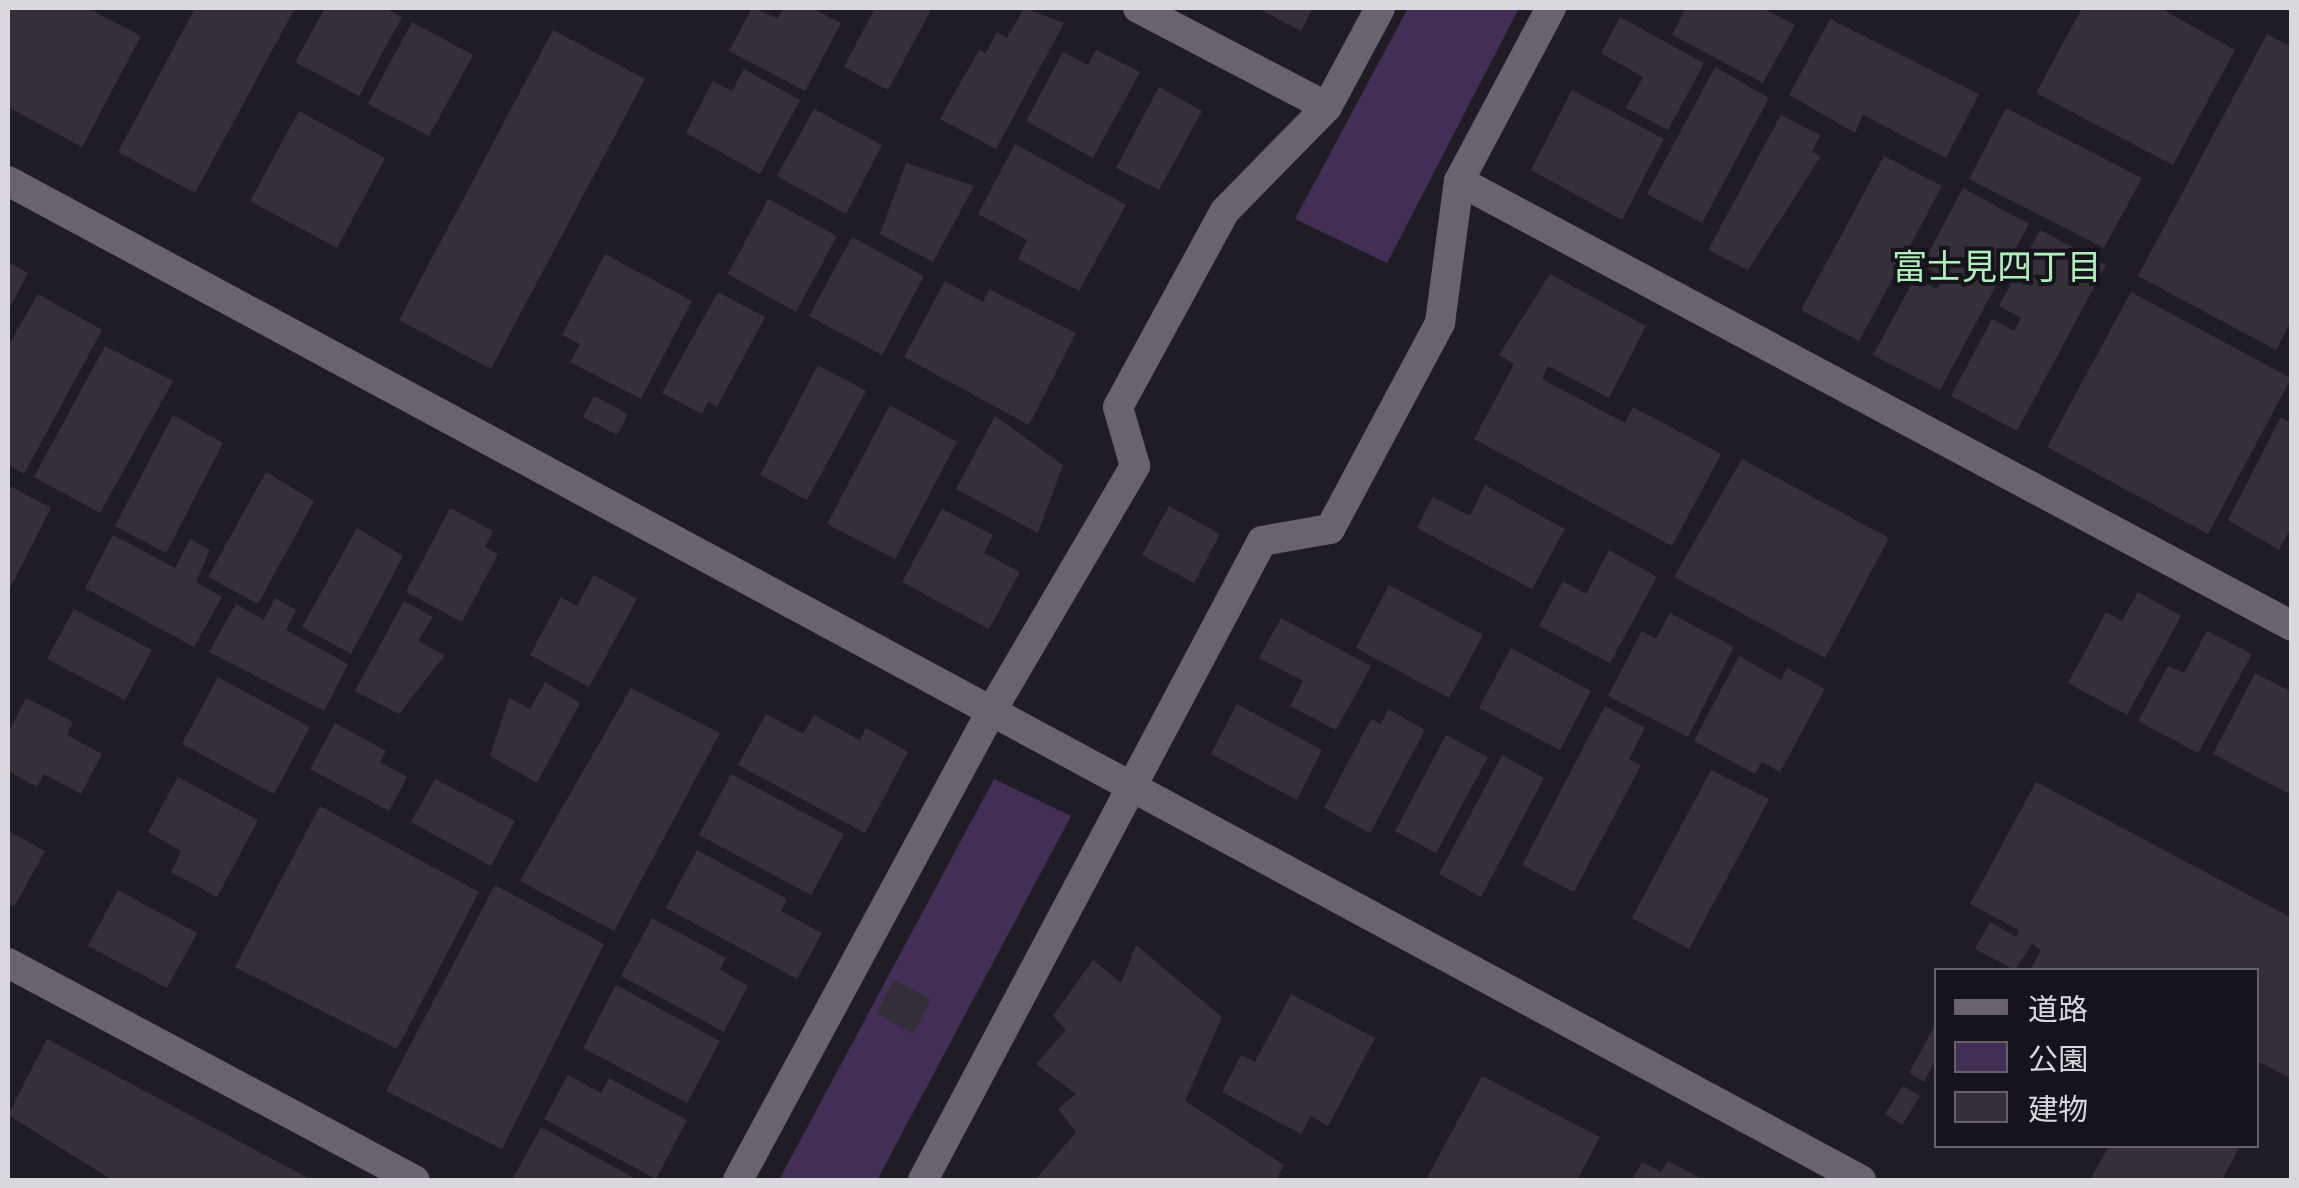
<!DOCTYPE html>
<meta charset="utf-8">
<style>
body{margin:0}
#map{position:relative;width:2299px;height:1188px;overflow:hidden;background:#201c25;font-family:Helvetica,"Noto Sans JP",sans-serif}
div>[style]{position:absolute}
.green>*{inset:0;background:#432f55}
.building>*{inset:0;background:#342f39}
.street>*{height:30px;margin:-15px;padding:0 15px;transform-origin:15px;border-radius:15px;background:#69636f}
span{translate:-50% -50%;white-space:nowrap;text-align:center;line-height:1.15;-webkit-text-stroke:8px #17131c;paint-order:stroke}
.neighbourhood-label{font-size:35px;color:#adefb9}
.frame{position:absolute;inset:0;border:10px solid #dad7de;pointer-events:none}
.legend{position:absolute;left:1934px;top:968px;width:325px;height:180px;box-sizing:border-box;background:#17131c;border:2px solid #65616a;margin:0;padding:12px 18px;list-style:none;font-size:30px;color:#dad7de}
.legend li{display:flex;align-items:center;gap:20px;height:50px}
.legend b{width:50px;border:2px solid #65616a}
</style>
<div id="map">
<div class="green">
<i style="clip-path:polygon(1408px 8px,1519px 8px,1387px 263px,1295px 219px)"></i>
<i style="clip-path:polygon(994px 779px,1071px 816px,877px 1180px,779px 1180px)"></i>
</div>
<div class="building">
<i style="clip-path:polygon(8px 8px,87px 8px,141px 36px,82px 147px,8px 107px)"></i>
<i style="clip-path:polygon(195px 8px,295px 8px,195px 193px,118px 152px)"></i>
<i style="clip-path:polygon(325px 8px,385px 8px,402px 17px,359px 96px,295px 62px)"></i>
<i style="clip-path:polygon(752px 8px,777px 18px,784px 8px,811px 8px,841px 23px,805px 91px,729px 51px)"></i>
<i style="clip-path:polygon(875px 8px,932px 8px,888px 90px,844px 67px)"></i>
<i style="clip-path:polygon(1024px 8px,1064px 23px,996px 149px,940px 119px,979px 50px,986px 53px,997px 32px,1007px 38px)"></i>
<i style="clip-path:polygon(1257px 8px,1313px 8px,1301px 31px)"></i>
<i style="clip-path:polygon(1686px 8px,1762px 8px,1795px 25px,1763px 83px,1672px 35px)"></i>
<i style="clip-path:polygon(2082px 8px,2160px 8px,2235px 50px,2173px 165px,2036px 93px)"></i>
<i style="clip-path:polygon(1620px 17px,1704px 63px,1668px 130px,1626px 108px,1643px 77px,1601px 53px)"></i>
<i style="clip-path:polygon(1830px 19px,1979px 94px,1946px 158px,1863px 115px,1855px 133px,1789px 95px)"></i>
<i style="clip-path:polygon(412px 22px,473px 55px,429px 136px,368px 104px)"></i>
<i style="clip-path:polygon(553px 30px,645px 79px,491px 369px,399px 320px)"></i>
<i style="clip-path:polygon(2267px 34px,2292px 47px,2292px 319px,2276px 350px,2138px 276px)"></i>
<i style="clip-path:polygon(1096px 50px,1140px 72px,1093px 158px,1026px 121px,1063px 52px,1088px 65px)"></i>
<i style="clip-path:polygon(1715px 67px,1769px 98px,1702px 223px,1647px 194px)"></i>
<i style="clip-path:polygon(744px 69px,800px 100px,760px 174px,686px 133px,713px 81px,732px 91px)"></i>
<i style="clip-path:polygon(1159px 87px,1202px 111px,1159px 190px,1116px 168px)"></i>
<i style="clip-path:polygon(1572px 90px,1664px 139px,1622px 220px,1531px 170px)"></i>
<i style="clip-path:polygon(2006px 108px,2142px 178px,2104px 248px,1969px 179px)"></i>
<i style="clip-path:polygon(814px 109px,882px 145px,846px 214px,777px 176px)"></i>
<i style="clip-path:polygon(299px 111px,385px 158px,337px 248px,250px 201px)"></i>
<i style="clip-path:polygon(1781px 115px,1820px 135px,1812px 152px,1821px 156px,1748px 270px,1708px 250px)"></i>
<i style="clip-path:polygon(1015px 144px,1126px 205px,1079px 291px,1018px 259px,1027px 240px,978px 214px)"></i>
<i style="clip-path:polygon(1884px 156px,1942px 186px,1859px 341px,1801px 310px)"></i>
<i style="clip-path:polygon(906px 163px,974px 186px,933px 262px,880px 234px)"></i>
<i style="clip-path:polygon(1963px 188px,2029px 224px,1940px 390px,1873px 355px,1915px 278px,1937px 289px,1943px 277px,1922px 265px)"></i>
<i style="clip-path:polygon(768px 199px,837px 236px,796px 312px,728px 274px)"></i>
<i style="clip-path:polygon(2040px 230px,2106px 265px,2017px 431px,1951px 396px,1992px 319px,2014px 331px,2021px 318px,1999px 306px)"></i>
<i style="clip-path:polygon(852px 237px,924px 276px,882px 355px,809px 316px)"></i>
<i style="clip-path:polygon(605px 254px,692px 301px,641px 399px,570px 362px,580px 344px,562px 335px)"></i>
<i style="clip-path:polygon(8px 262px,28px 273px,8px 311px)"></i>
<i style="clip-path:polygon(1550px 274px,1646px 326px,1609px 398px,1548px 366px,1542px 379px,1625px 423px,1633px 407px,1721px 454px,1672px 546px,1474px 439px,1514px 364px,1499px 355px)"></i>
<i style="clip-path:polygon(945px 281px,983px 302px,989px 289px,1076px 333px,1029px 425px,904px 357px)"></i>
<i style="clip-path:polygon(718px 292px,765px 317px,717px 407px,708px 402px,702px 414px,662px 393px)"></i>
<i style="clip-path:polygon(2131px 292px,2291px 378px,2208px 534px,2047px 447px)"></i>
<i style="clip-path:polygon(38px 294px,102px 330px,24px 474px,8px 465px,8px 346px)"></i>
<i style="clip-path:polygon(105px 346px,173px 381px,100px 513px,34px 477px)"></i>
<i style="clip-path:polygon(818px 365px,866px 391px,807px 500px,760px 475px)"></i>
<i style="clip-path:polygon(594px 396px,628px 414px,617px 435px,583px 417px)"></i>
<i style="clip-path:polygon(890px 405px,957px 442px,895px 559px,827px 524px)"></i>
<i style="clip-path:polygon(173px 415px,223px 443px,166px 553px,115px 526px)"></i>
<i style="clip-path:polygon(995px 416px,1063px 465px,1038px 533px,956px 489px)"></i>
<i style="clip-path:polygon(2281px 417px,2292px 424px,2292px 526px,2279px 550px,2228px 520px)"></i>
<i style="clip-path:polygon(1742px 459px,1889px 538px,1825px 658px,1674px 577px)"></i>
<i style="clip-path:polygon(266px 472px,314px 501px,258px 604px,208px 577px)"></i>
<i style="clip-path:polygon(8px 485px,51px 508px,8px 592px)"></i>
<i style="clip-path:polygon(1485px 485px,1565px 529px,1532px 589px,1417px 528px,1433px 497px,1470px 516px)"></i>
<i style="clip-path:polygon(1169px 506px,1220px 534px,1194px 583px,1142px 555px)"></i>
<i style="clip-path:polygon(450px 508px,493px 531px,485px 547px,498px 554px,462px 622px,406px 592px)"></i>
<i style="clip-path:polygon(942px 509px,993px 535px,984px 553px,1020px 572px,989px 629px,902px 582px)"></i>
<i style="clip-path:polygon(357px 528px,403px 556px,351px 654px,302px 627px)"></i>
<i style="clip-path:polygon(113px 535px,175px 568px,190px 539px,210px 550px,196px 582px,222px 597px,194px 647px,85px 588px)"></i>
<i style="clip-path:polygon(1609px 550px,1657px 577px,1610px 663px,1539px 626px,1563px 581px,1586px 594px)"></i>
<i style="clip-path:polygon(594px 575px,637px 599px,589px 687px,530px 655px,561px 597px,577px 606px)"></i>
<i style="clip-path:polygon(1389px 585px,1483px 635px,1449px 698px,1356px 648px)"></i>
<i style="clip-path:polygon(2138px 592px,2181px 616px,2127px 715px,2068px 683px,2106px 612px,2122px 621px)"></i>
<i style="clip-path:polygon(275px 598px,296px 610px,286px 630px,348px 664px,324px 711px,209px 652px,236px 604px,264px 620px)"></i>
<i style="clip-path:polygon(404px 601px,433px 617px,418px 641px,445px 655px,399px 714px,355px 691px)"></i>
<i style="clip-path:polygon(74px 609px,152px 650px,125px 700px,47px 659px)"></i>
<i style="clip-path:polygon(1670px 613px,1734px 647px,1688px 737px,1608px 696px,1642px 631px,1656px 639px)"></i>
<i style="clip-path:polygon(1281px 618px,1371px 666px,1336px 730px,1290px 706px,1303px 681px,1259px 658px)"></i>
<i style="clip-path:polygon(2207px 631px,2252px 654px,2198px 753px,2138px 721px,2168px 666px,2184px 673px)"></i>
<i style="clip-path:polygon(1511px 648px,1591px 691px,1560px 750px,1479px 708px)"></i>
<i style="clip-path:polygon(1739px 656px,1781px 680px,1787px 668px,1825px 689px,1780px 772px,1762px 762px,1755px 774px,1694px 741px)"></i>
<i style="clip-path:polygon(2255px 673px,2292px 692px,2292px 795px,2213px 754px)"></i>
<i style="clip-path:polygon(218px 677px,310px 727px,274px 794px,182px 744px)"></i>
<i style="clip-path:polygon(545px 682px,580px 703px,537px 783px,490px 756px,509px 698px,530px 709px)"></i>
<i style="clip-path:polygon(631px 688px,720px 733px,614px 931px,520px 881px)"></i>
<i style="clip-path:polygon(26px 698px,73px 722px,67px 735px,102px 754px,81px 794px,44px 774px,37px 787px,8px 771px,8px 733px)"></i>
<i style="clip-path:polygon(1237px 704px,1322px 750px,1297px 800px,1211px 754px)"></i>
<i style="clip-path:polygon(1605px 706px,1645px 728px,1629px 759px,1641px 765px,1574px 892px,1522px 865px)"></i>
<i style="clip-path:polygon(1388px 709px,1425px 730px,1370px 833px,1324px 808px,1371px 719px,1381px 724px)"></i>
<i style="clip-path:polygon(766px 714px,803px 734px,814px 715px,860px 740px,866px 728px,908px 752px,865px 833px,738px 765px)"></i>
<i style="clip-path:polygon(335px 723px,386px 751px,380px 762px,407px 777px,389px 811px,310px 769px)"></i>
<i style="clip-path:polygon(1446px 735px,1488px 757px,1436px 853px,1395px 831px)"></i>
<i style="clip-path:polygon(1502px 755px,1544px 778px,1481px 897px,1439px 874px)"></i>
<i style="clip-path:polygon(1711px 770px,1769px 799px,1689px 949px,1632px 918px)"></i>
<i style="clip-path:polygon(731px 774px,844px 834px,811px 895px,699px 835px)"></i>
<i style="clip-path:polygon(178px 777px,258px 820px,217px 897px,171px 872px,181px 851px,148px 832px)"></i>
<i style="clip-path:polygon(435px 779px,515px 821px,491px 866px,411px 822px)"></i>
<i style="clip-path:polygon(2036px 782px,2292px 918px,2292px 1079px,2256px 1060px,2256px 970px,2030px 970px,2041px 950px,2032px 944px,2015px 970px,1975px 949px,1990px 922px,2016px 937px,2019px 930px,1970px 904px)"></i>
<i style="clip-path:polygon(320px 806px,479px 892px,397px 1049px,235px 967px)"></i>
<i style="clip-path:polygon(8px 831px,45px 851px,14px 907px,8px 904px)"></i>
<i style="clip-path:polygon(697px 850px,787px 899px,781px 911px,822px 933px,797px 979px,666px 908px)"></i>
<i style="clip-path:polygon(495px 885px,604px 944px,502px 1149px,386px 1091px)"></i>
<i style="clip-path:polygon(118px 890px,197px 933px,167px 988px,88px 946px)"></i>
<i style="clip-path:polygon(652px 918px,726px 958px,720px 969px,748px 986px,724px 1032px,621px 976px)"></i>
<i style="clip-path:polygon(1136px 945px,1222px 1017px,1185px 1101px,1284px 1165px,1276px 1180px,1035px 1180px,1076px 1132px,1058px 1109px,1076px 1094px,1036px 1064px,1066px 1030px,1053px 1016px,1093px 960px,1121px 983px)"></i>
<i style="clip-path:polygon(894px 980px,931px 999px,913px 1034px,876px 1013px)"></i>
<i style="clip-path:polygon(616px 985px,720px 1041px,687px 1103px,583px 1048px)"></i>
<i style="clip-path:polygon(1291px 994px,1375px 1038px,1328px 1126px,1311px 1116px,1301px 1134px,1222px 1092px,1241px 1055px,1255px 1062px)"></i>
<i style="clip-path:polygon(1936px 1023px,1936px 1058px,1924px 1082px,1909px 1073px)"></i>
<i style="clip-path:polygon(47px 1039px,312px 1180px,112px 1180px,8px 1115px)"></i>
<i style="clip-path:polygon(568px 1075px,601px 1093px,609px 1078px,687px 1120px,656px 1179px,544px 1119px)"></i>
<i style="clip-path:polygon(1482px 1076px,1600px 1137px,1577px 1180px,1426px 1180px)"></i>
<i style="clip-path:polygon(1903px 1086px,1920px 1096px,1902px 1125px,1885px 1114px)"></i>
<i style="clip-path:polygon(541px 1127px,638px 1180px,512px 1180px)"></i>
<i style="clip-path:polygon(2109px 1146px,2240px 1146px,2222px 1180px,2090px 1180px)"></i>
<i style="clip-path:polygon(1668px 1161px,1704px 1180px,1632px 1180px,1642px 1162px,1661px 1172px)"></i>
</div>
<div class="street">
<i style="left:1138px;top:8px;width:213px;rotate:27.6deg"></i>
<i style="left:8px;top:181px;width:2105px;rotate:28.33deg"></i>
<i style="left:1459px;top:181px;width:944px;rotate:28.11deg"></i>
<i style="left:8px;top:963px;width:461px;rotate:28.1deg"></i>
<i style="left:738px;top:1180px;width:534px;rotate:-61.61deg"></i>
<i style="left:992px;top:710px;width:283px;rotate:-59.6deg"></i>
<i style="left:1135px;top:466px;width:61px;rotate:-106.1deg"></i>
<i style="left:1118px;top:407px;width:223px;rotate:-61.4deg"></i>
<i style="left:1225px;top:211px;width:146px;rotate:-45.6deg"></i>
<i style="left:1327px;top:107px;width:112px;rotate:-61.8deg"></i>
<i style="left:923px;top:1180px;width:723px;rotate:-62.05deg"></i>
<i style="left:1262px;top:541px;width:69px;rotate:-10deg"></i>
<i style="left:1330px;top:529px;width:234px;rotate:-61.9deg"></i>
<i style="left:1440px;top:323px;width:143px;rotate:-82.4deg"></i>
<i style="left:1459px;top:181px;width:196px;rotate:-62deg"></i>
</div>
<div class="neighbourhood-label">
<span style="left:1997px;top:267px">富士見四丁目</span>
</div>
<div class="frame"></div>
<ul class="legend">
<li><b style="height:12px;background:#69636f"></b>道路</li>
<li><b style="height:28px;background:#432f55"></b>公園</li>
<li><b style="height:28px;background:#342f39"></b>建物</li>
</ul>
</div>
